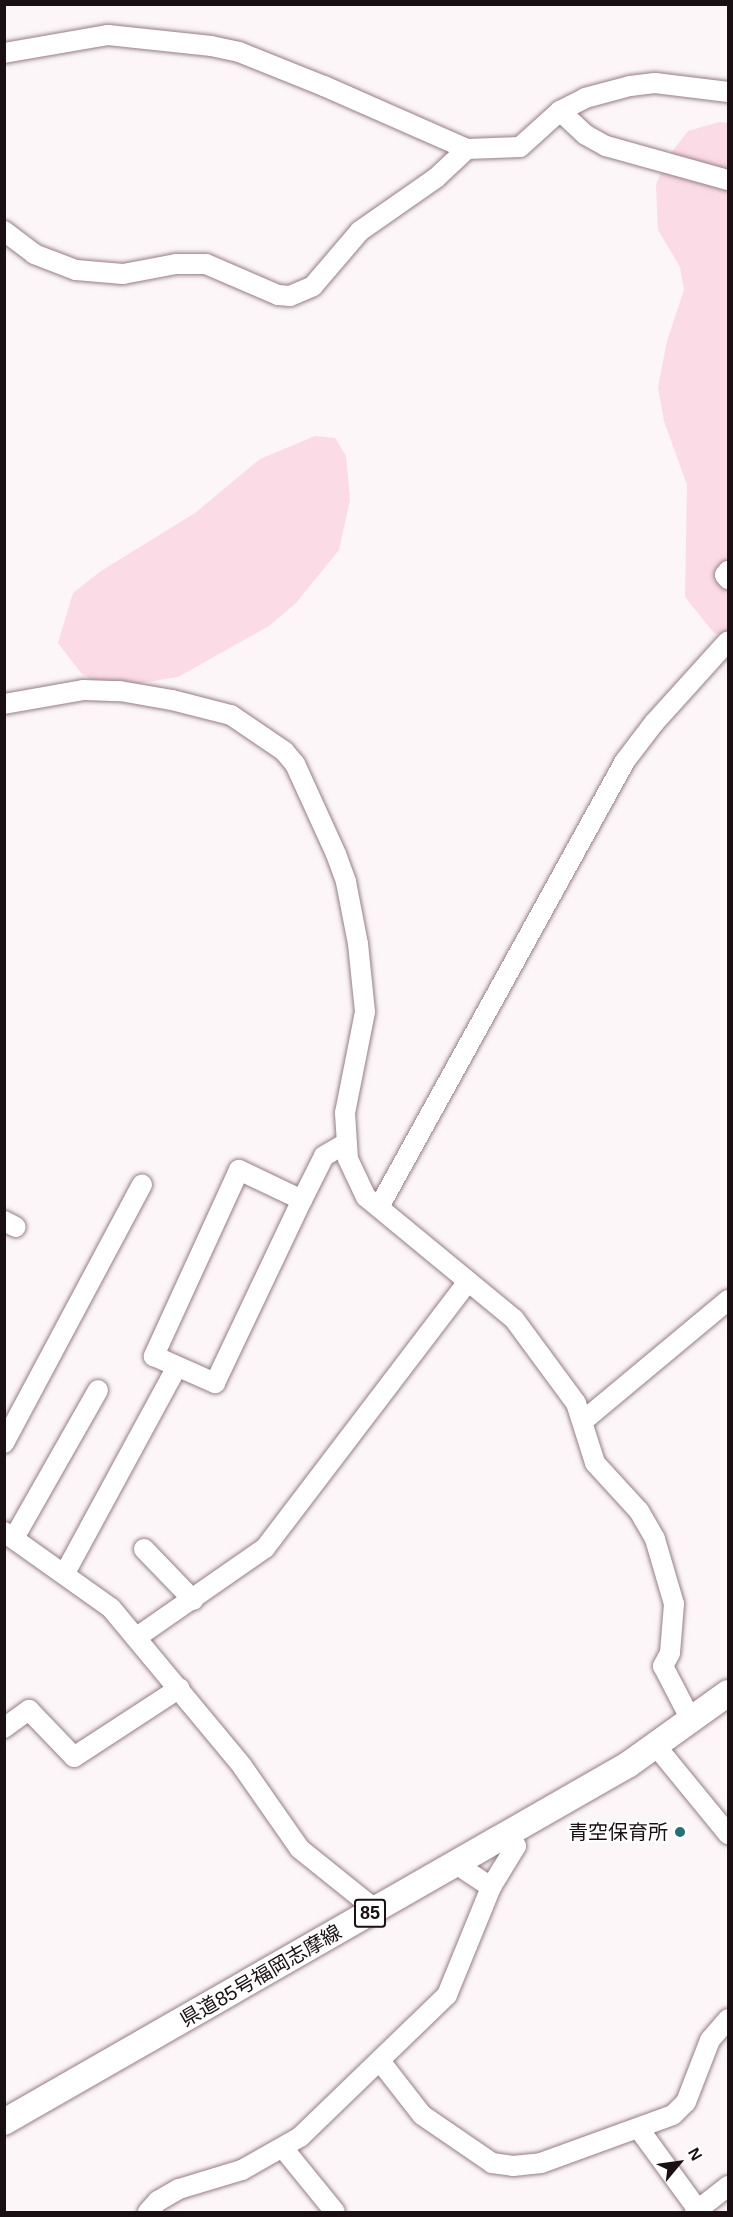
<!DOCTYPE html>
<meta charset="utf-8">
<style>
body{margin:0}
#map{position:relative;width:733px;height:2217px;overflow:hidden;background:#fcf6f8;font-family:Arial,"Noto Sans JP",sans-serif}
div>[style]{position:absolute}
.green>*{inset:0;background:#fbdbe6}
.roads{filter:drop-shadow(0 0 2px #967d86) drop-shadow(0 0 2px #967d86)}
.minor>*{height:20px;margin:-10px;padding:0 10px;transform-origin:10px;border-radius:10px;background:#fff}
.major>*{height:26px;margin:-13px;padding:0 13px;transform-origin:13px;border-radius:13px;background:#fff}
.dots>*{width:16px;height:16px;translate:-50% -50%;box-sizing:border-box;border:3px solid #fff;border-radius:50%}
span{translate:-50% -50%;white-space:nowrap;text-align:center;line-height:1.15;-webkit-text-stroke:4.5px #fff;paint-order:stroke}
.shield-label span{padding:2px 4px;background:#fff;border:2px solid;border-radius:4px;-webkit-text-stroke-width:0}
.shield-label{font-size:18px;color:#1a1014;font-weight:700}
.poi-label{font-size:20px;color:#1a1014}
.right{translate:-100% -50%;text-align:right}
.street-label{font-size:20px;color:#1a1014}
.frame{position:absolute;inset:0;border:6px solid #1a1014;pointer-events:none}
.north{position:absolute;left:649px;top:2133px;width:60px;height:60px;-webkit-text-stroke:4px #fff;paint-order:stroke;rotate:61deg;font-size:16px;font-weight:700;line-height:24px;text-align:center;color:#1a1014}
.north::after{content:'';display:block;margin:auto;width:21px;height:27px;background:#1a1014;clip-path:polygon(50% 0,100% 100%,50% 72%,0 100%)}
</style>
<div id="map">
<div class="green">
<i style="clip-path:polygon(719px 122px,728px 123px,728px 637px,714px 633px,685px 597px,687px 485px,664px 421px,658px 387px,667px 341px,684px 290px,680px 267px,658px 230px,656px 185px,665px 161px,688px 131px)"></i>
<i style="clip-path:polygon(315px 436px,335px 438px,346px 456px,350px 500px,339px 550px,296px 603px,269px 626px,178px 677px,105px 689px,81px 673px,58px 643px,73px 593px,101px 571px,195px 513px,260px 459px)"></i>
</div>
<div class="roads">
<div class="minor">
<i style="left:4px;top:53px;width:106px;rotate:-9.8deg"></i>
<i style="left:108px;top:35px;width:104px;rotate:6.1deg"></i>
<i style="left:211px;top:46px;width:29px;rotate:12deg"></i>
<i style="left:239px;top:52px;width:92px;rotate:21.8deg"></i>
<i style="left:324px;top:86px;width:156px;rotate:23.8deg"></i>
<i style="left:467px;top:149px;width:53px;rotate:-2.2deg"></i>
<i style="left:520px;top:147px;width:54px;rotate:-42deg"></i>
<i style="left:560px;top:111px;width:28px;rotate:-27deg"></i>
<i style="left:585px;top:98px;width:47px;rotate:-14.9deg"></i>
<i style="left:630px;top:86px;width:25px;rotate:-7deg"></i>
<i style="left:655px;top:83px;width:74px;rotate:7deg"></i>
<i style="left:560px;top:111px;width:35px;rotate:43deg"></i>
<i style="left:586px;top:135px;width:23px;rotate:29deg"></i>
<i style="left:606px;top:146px;width:127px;rotate:15.6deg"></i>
<i style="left:4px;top:231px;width:38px;rotate:37deg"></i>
<i style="left:34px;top:254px;width:45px;rotate:20.9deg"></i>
<i style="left:76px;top:270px;width:47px;rotate:4.9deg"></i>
<i style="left:123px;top:274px;width:54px;rotate:-10.7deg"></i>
<i style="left:176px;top:264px;width:30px"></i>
<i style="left:206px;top:264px;width:78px;rotate:23.3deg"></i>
<i style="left:278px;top:295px;width:12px;rotate:5deg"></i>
<i style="left:290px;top:296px;width:25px;rotate:-23deg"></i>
<i style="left:313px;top:286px;width:72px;rotate:-49.5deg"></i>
<i style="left:360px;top:231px;width:93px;rotate:-34.9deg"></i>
<i style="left:436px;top:178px;width:42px;rotate:-43.1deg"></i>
<i style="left:728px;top:571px;width:5px;rotate:127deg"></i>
<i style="left:725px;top:575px;width:5px;rotate:53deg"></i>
<i style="left:4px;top:704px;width:80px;rotate:-10deg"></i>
<i style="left:83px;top:690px;width:37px;rotate:2deg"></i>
<i style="left:120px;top:691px;width:53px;rotate:9.8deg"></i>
<i style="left:172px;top:700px;width:61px;rotate:14.3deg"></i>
<i style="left:231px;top:715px;width:64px;rotate:34.2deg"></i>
<i style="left:284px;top:751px;width:17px;rotate:50deg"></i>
<i style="left:295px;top:764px;width:99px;rotate:65.5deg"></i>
<i style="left:336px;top:854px;width:30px;rotate:70deg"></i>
<i style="left:346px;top:882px;width:63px;rotate:79deg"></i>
<i style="left:358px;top:944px;width:68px;rotate:84.1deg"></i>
<i style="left:365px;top:1012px;width:103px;rotate:101.2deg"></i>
<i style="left:345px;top:1113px;width:46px;rotate:86.3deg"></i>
<i style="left:348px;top:1159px;width:42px;rotate:64.7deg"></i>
<i style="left:366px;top:1197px;width:192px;rotate:39.5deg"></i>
<i style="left:514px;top:1319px;width:104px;rotate:53.6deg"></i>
<i style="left:576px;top:1403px;width:63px;rotate:72.4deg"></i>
<i style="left:595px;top:1463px;width:65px;rotate:47.5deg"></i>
<i style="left:639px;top:1511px;width:32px;rotate:60deg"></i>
<i style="left:655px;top:1539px;width:68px;rotate:73.7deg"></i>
<i style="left:674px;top:1604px;width:49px;rotate:94.7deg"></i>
<i style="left:670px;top:1653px;width:15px;rotate:118deg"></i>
<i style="left:663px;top:1666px;width:61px;rotate:62.6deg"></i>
<i style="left:302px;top:1200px;width:70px;rotate:-154.5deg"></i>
<i style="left:239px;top:1170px;width:205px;rotate:114.6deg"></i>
<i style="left:154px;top:1356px;width:67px;rotate:23.9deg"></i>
<i style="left:215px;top:1383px;width:203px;rotate:-64.6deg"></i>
<i style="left:302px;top:1200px;width:49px;rotate:-63.4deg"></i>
<i style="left:324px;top:1156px;width:24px;rotate:-30deg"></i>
<i style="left:379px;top:1207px;width:509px;rotate:-61.12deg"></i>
<i style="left:625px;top:761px;width:48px;rotate:-52.7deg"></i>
<i style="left:654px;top:723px;width:110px;rotate:-47.9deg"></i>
<i style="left:4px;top:1221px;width:13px;rotate:27deg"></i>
<i style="left:583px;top:1421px;width:189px;rotate:-39.8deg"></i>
<i style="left:4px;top:1443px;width:293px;rotate:-61.9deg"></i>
<i style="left:4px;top:1532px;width:131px;rotate:35.4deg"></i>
<i style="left:111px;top:1608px;width:205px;rotate:50.3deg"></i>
<i style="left:242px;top:1766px;width:101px;rotate:55.1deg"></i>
<i style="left:300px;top:1849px;width:97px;rotate:38.8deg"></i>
<i style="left:14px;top:1538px;width:170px;rotate:-60.4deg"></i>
<i style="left:144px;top:1549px;width:71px;rotate:46.1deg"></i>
<i style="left:65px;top:1573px;width:234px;rotate:-61.5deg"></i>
<i style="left:137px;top:1637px;width:156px;rotate:-34.8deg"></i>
<i style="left:265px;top:1548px;width:335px;rotate:-52.7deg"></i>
<i style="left:4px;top:1728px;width:31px;rotate:-36deg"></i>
<i style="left:29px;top:1710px;width:65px;rotate:46.2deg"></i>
<i style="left:74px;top:1757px;width:126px;rotate:-33.1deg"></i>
<i style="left:656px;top:1746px;width:114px;rotate:50.7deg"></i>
<i style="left:456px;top:1864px;width:42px;rotate:33.3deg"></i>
<i style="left:380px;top:2061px;width:68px;rotate:52.1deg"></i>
<i style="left:422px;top:2115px;width:85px;rotate:34.4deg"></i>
<i style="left:492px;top:2163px;width:21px;rotate:8deg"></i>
<i style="left:513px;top:2166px;width:28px;rotate:-6deg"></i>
<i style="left:541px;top:2163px;width:140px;rotate:-20deg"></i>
<i style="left:673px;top:2115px;width:18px;rotate:-45deg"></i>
<i style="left:686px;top:2102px;width:66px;rotate:-68.8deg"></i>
<i style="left:710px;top:2040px;width:28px;rotate:-49deg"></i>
<i style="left:639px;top:2129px;width:100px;rotate:53.9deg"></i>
<i style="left:283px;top:2148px;width:82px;rotate:50.9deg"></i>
<i style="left:148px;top:2212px;width:15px;rotate:-48deg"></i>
<i style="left:158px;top:2201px;width:24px;rotate:-30deg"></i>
<i style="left:179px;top:2189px;width:66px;rotate:-16.8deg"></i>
<i style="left:242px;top:2170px;width:67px;rotate:-29.6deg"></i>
<i style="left:300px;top:2137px;width:204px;rotate:-44deg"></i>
<i style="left:447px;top:1995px;width:117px;rotate:-67.8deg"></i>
<i style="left:491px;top:1887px;width:48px;rotate:-58.6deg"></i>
<i style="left:516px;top:1846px;width:13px;rotate:-122deg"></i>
<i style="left:695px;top:2212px;width:42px;rotate:-38.2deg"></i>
</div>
<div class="major">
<i style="left:4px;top:2122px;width:720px;rotate:-29.8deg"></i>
<i style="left:629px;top:1764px;width:122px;rotate:-35.6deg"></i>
</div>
</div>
<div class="dots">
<i style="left:680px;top:1832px;background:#267078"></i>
</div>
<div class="shield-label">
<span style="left:370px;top:1913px">85</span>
</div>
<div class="poi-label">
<span class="right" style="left:668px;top:1832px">青空保育所</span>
</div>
<div class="street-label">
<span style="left:261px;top:1976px;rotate:-30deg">県道85号福岡志摩線</span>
</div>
<div class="frame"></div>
<div class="north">N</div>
</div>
